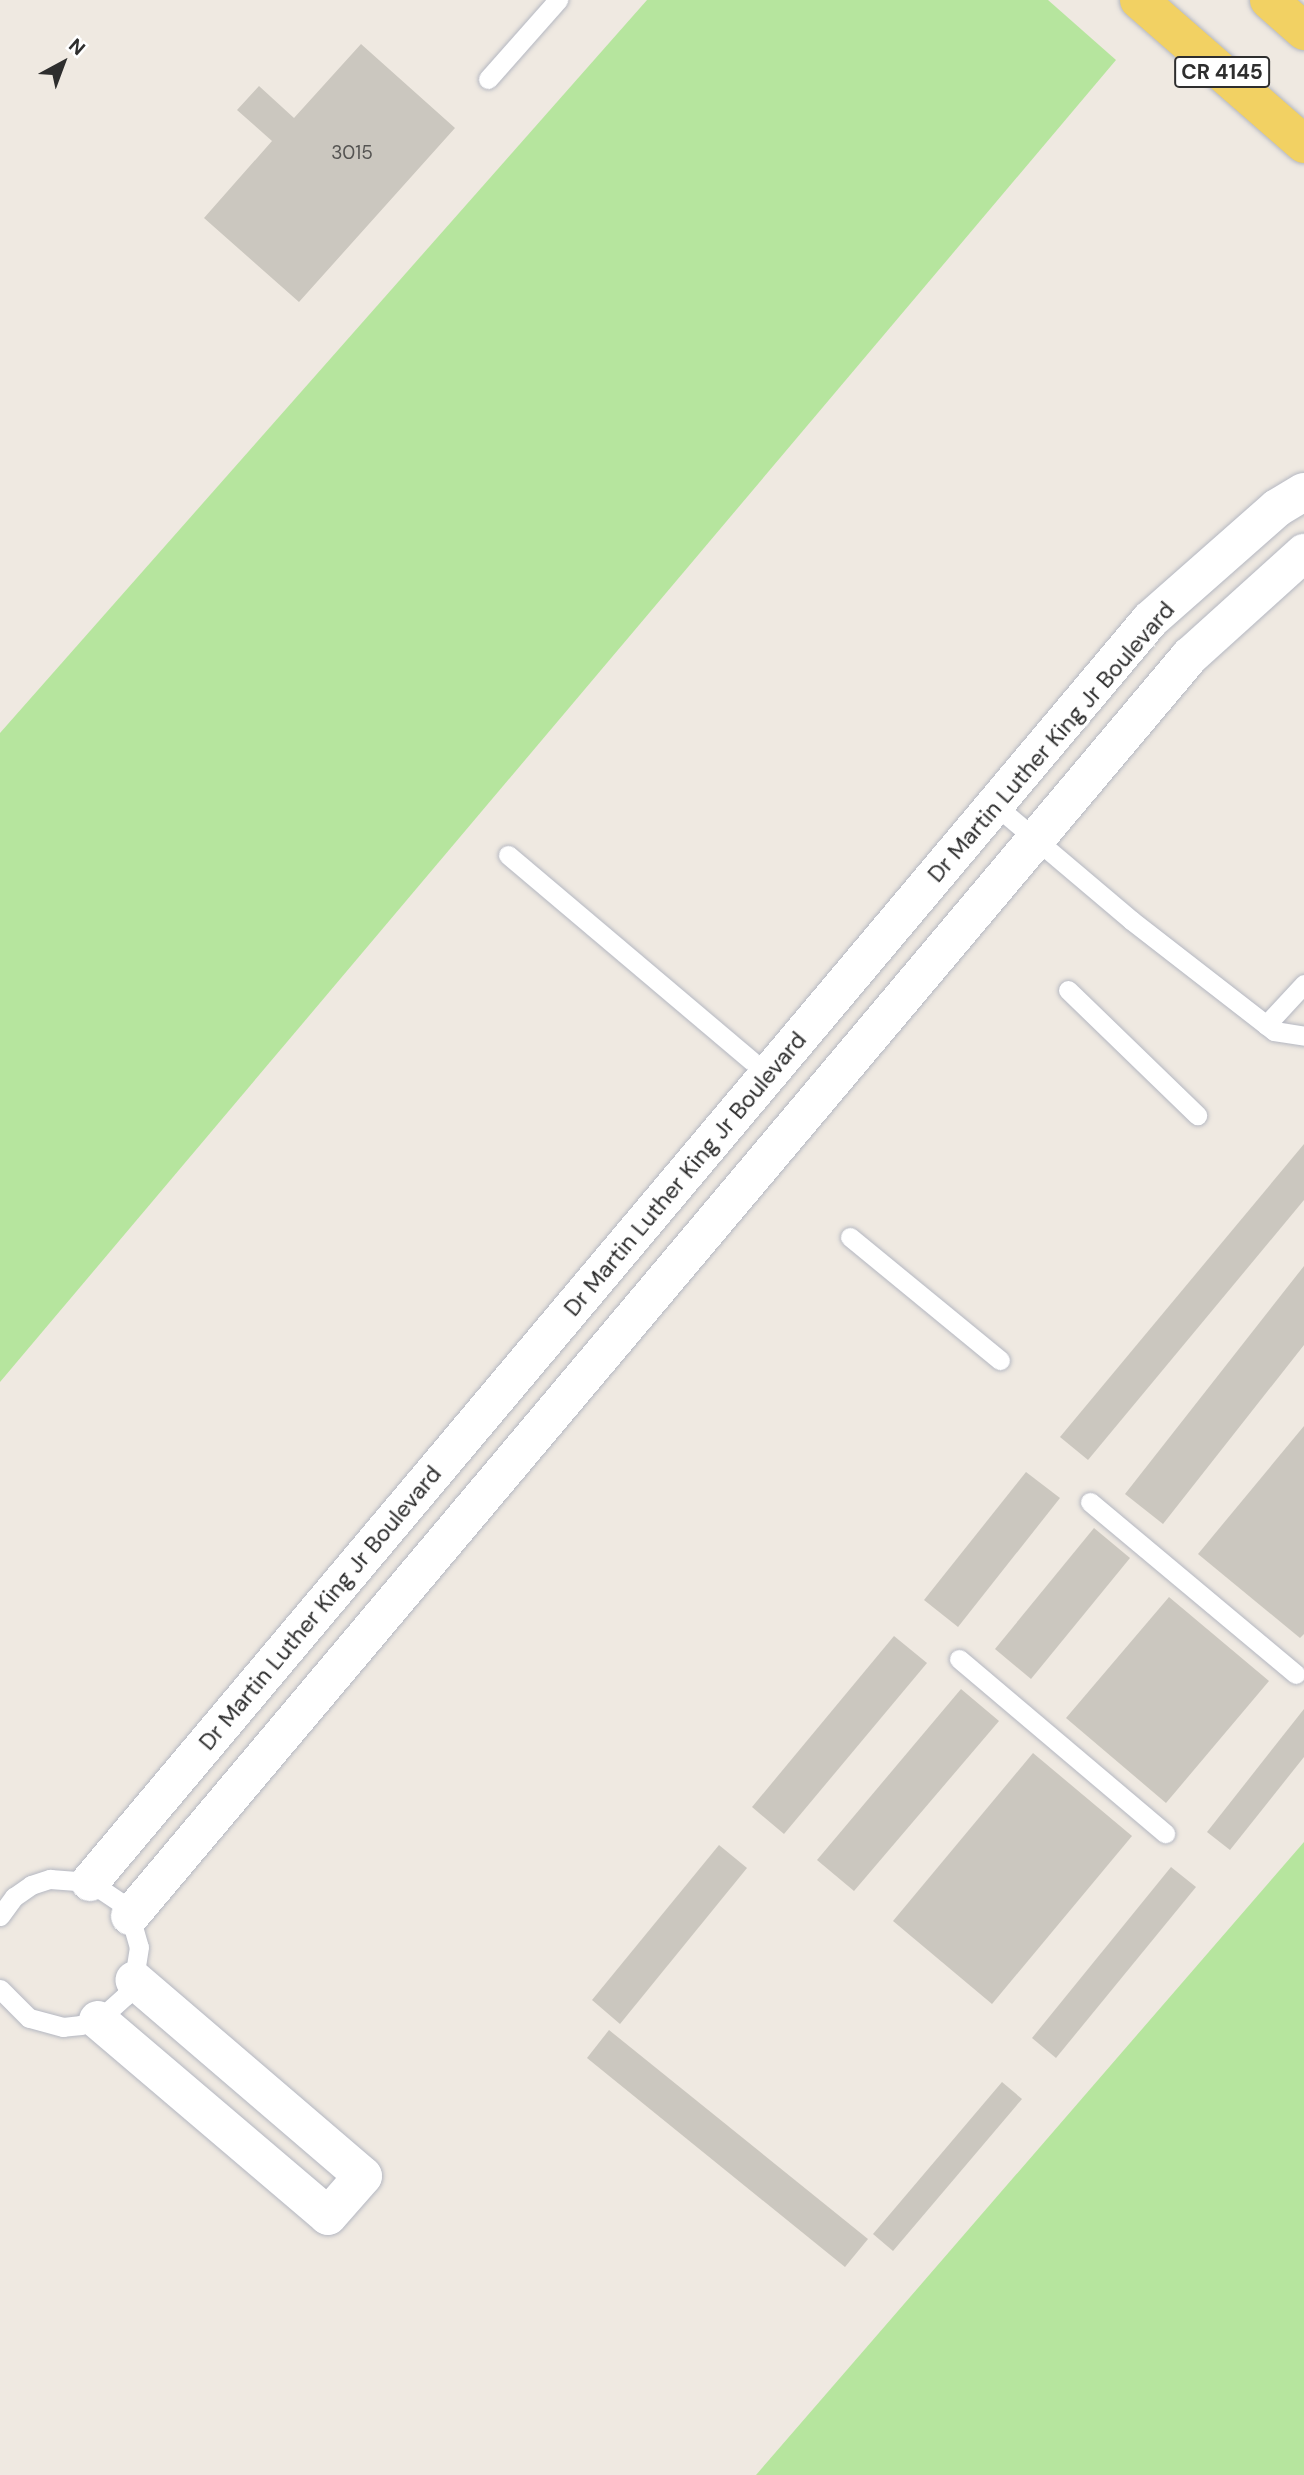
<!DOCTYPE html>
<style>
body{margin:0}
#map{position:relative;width:1304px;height:2475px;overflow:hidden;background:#efe9e1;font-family:"DM Sans",sans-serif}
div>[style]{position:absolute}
.green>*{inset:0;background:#b6e59e}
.building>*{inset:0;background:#cbc7bf}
.roads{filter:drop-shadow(0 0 2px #b4b7c1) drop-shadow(0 0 2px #b4b7c1)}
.service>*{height:19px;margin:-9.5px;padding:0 9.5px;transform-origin:9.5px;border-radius:9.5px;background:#fff}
.minor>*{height:38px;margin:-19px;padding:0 19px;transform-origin:19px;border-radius:19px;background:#fff}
.primary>*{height:38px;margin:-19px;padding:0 19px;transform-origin:19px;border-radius:19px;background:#f2d163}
span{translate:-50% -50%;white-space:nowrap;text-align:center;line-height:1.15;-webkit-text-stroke:7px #fff;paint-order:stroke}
.number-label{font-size:19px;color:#555452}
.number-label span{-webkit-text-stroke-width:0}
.shield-label span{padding:2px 5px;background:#fff;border:2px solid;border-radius:5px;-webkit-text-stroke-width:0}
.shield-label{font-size:21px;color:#2e2e2e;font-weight:700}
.street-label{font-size:23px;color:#2e2e2e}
.north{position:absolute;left:28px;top:28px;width:70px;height:70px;-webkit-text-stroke:5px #fff;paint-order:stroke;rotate:41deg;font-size:19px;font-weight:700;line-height:28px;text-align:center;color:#2e2e2e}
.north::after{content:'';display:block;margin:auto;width:24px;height:32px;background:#2e2e2e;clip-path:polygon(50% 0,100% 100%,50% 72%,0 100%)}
</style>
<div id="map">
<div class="green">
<i style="clip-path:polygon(647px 0,1048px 0,1116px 60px,0 1382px,0 733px)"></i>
<i style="clip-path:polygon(1304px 1842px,1304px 2475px,756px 2475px)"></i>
</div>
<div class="building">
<i style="clip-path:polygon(361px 44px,455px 128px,299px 302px,204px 218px,272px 141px,237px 110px,259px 86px,294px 118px)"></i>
<i style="clip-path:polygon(1304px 1144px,1304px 1200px,1088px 1460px,1060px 1437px)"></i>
<i style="clip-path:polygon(1304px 1266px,1304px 1345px,1163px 1524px,1125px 1494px)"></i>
<i style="clip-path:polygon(1304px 1426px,1304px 1634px,1300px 1638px,1198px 1554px)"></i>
<i style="clip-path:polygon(1026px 1472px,1060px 1498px,958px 1627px,924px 1600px)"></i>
<i style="clip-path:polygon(1094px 1528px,1130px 1558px,1031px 1679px,995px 1649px)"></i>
<i style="clip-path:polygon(1169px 1597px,1269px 1681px,1166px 1803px,1066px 1718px)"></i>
<i style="clip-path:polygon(894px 1636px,927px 1663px,784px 1834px,752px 1807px)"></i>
<i style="clip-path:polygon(961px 1689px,999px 1721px,854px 1891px,817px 1860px)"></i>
<i style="clip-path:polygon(1304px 1709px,1304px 1757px,1230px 1850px,1207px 1832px)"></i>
<i style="clip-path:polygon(1033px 1753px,1132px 1836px,992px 2004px,893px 1921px)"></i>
<i style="clip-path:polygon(719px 1845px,747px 1868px,620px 2024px,592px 2000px)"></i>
<i style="clip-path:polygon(1171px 1867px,1196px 1887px,1056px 2058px,1032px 2038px)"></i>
<i style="clip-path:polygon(609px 2030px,868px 2239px,845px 2267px,587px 2058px)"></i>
<i style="clip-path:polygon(1002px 2082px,1022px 2099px,893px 2251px,873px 2234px)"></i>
</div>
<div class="roads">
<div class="service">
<i style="left:488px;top:79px;width:106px;rotate:-48.5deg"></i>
<i style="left:995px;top:805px;width:178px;rotate:40.2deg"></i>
<i style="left:1131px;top:920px;width:181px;rotate:37.8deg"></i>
<i style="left:1274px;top:1031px;width:30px;rotate:9deg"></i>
<i style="left:508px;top:855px;width:319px;rotate:40.2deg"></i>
<i style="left:1068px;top:990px;width:180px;rotate:44.1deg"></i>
<i style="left:1266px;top:1025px;width:56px;rotate:-47.2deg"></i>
<i style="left:850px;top:1237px;width:194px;rotate:39.4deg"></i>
<i style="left:1090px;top:1502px;width:268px;rotate:39.9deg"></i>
<i style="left:959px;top:1659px;width:270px;rotate:40.2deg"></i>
<i style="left:0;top:1916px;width:24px;rotate:-54deg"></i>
<i style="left:14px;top:1897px;width:21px;rotate:-35deg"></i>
<i style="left:31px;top:1885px;width:20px;rotate:-18deg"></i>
<i style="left:50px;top:1879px;width:40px;rotate:4.3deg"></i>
<i style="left:90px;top:1882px;width:36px;rotate:34deg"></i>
<i style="left:120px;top:1902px;width:17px;rotate:54deg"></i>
<i style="left:130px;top:1916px;width:32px;rotate:74deg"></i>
<i style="left:139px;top:1947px;width:33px;rotate:99deg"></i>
<i style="left:134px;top:1980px;width:18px;rotate:119deg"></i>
<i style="left:125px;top:1996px;width:36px;rotate:138deg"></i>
<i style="left:98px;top:2020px;width:18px;rotate:164deg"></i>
<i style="left:81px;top:2025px;width:18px;rotate:174deg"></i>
<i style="left:63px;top:2027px;width:35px;rotate:-165deg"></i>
<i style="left:29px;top:2018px;width:41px;rotate:-135deg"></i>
</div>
<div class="minor">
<i style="left:90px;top:1882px;width:1648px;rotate:-49.97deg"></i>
<i style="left:1150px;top:620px;width:169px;rotate:-41.4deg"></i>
<i style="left:1277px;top:508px;width:31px;rotate:-31deg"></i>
<i style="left:130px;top:1916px;width:1647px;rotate:-49.93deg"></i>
<i style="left:1190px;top:656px;width:154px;rotate:-42.1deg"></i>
<i style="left:98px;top:2020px;width:302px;rotate:40.4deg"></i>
<i style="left:328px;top:2216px;width:53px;rotate:-48.8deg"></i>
<i style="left:363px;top:2176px;width:301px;rotate:-139.4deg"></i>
</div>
<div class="primary">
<i style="left:1139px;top:0;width:219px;rotate:41.1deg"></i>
<i style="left:1269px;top:0;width:47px;rotate:41.5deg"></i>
</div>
</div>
<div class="number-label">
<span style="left:352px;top:153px">3015</span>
</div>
<div class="shield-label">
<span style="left:1222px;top:72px">CR 4145</span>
</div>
<div class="street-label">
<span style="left:1051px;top:742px;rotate:-49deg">Dr Martin Luther King Jr Boulevard</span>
<span style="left:685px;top:1174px;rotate:-50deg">Dr Martin Luther King Jr Boulevard</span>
<span style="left:320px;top:1608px;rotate:-50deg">Dr Martin Luther King Jr Boulevard</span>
</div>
<div class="north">N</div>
</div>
